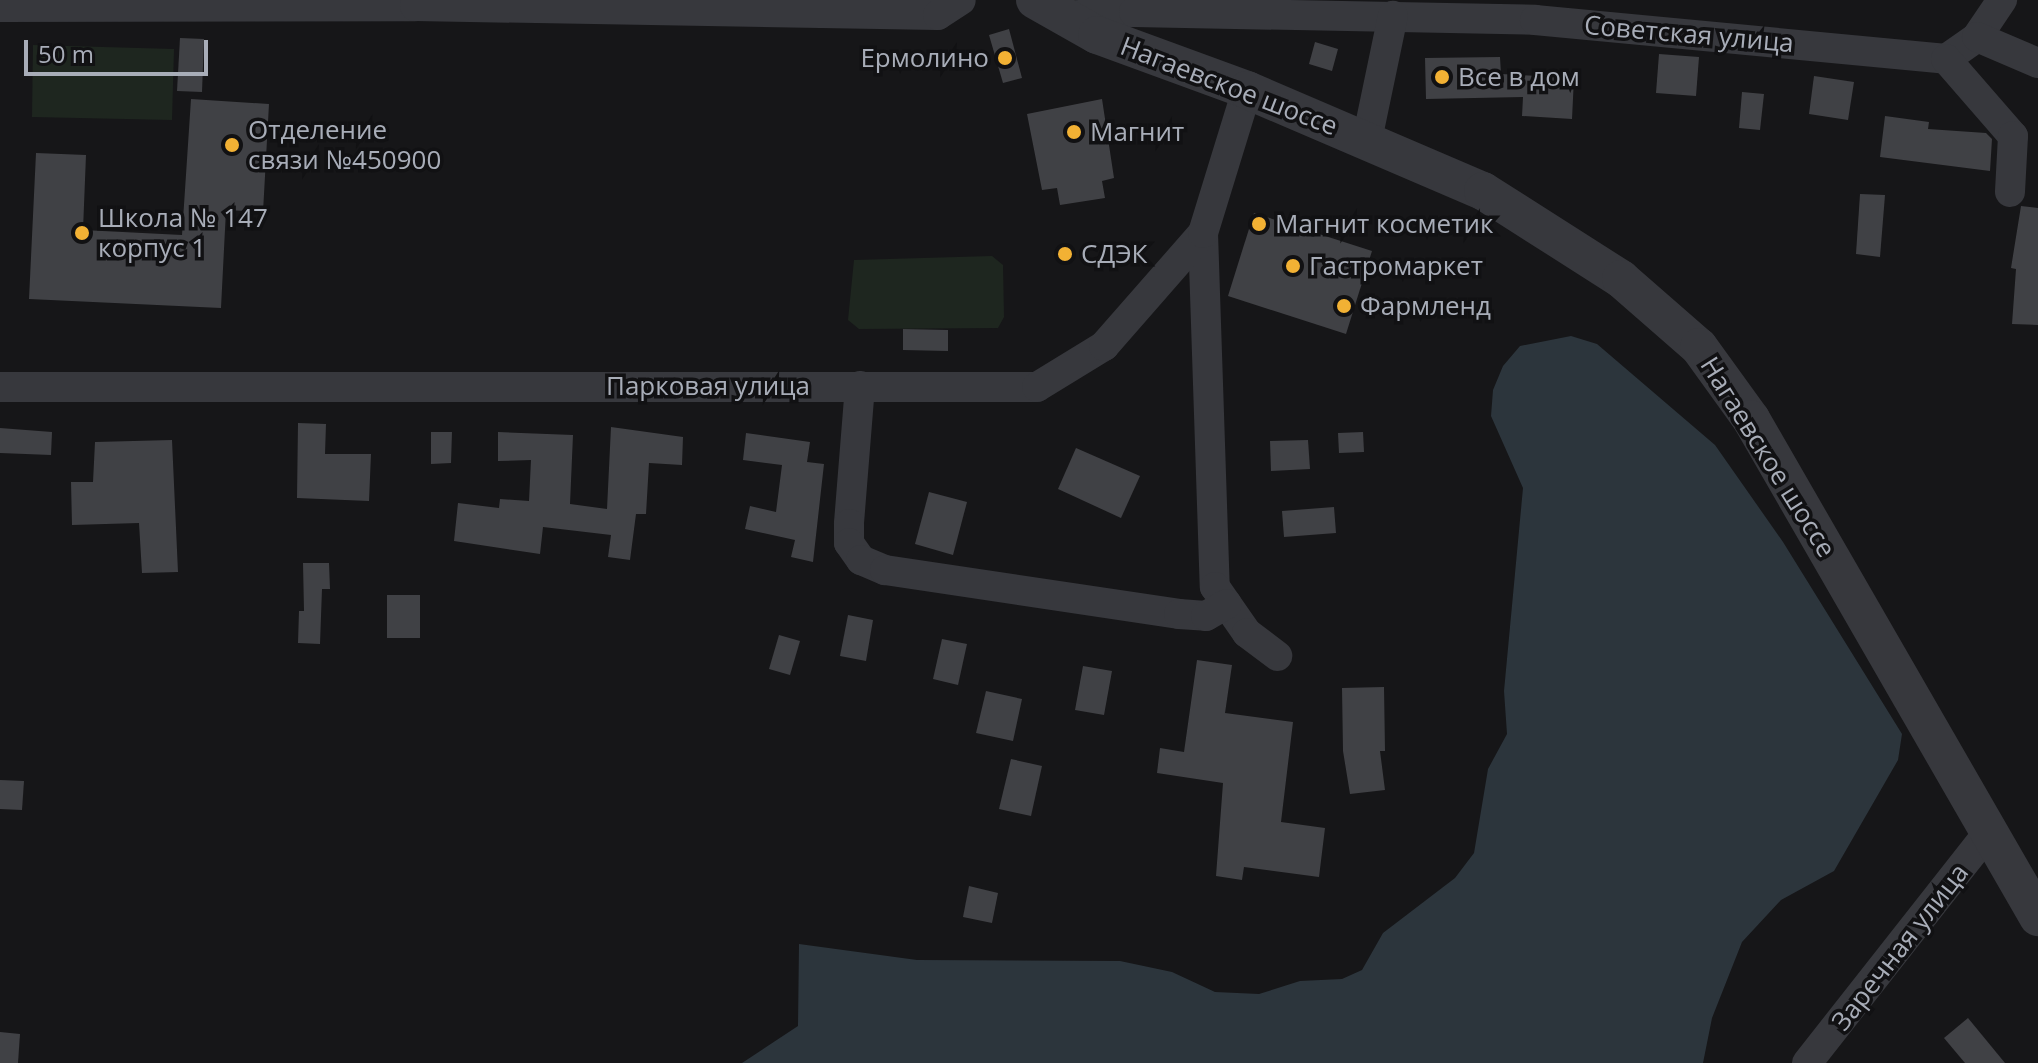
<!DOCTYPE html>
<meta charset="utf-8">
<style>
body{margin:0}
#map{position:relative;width:2038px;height:1063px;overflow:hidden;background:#161618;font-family:"Open Sans",sans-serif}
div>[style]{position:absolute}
.green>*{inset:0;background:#1e261f}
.water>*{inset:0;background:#2c353c}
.building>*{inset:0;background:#404145}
.minor>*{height:30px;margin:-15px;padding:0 15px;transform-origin:15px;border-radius:15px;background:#37383d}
.tertiary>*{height:38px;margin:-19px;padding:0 19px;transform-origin:19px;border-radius:19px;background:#37383d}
.dots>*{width:22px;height:22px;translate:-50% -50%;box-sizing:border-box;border:4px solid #111113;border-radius:50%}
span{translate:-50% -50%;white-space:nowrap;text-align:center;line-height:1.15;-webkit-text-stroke:7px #111113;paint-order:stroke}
.street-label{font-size:26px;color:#a8adb8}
.poi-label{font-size:26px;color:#a8adb8}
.right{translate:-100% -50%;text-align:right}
.left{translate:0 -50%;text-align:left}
.scale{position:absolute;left:24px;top:40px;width:184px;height:36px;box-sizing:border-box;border:4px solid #a8adb8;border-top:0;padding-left:10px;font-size:24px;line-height:28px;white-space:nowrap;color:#a8adb8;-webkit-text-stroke:6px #111113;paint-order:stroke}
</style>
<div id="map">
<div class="green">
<i style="clip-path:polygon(33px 45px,174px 49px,172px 120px,32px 117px)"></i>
<i style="clip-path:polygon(992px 256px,1003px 265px,1004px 317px,998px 328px,859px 329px,848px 320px,854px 260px)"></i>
</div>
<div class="water">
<i style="clip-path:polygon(1571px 336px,1597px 344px,1715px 445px,1783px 542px,1902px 734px,1898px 760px,1834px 871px,1781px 900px,1742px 942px,1712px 1018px,1703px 1063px,742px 1063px,798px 1026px,799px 944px,917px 960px,1120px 961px,1172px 972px,1215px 992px,1259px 994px,1300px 981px,1342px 979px,1362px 970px,1383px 933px,1455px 878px,1474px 853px,1488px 769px,1507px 734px,1504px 691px,1523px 488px,1491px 416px,1493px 390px,1503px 366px,1520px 346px)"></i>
</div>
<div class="building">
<i style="clip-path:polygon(1009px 29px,1022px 78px,1003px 83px,989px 35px)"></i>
<i style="clip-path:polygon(180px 38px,204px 39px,202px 92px,177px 91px)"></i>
<i style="clip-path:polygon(1315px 42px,1338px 49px,1332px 71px,1309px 64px)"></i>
<i style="clip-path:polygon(1659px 54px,1699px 57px,1696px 96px,1656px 93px)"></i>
<i style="clip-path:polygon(1500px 57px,1501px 74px,1574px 78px,1572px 119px,1522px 116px,1523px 97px,1426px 99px,1425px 58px)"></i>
<i style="clip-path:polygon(1814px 76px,1854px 82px,1848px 120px,1809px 114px)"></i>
<i style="clip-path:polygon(1742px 92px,1764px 94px,1760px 130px,1739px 128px)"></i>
<i style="clip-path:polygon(191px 99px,269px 104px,263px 212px,226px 210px,221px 308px,29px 299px,36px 153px,86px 155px,83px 230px,182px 235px)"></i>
<i style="clip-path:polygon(1102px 99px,1114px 178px,1102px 181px,1105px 198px,1060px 205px,1057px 188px,1042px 190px,1027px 114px)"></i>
<i style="clip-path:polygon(1885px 116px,1929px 122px,1928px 129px,1986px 133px,1992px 139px,1990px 171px,1880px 157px)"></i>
<i style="clip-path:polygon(1860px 194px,1885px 195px,1880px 257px,1856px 254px)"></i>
<i style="clip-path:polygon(2021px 206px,2038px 208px,2038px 325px,2012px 324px,2016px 269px,2011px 268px)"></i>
<i style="clip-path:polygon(1254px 213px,1372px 251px,1346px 334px,1228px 296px)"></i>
<i style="clip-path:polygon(903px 329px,948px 330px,948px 351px,903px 350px)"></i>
<i style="clip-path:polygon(298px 423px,326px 424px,325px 454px,371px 454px,369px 501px,297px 498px)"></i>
<i style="clip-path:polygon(611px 427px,683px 437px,682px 465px,649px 463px,646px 514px,636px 514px,630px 560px,608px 557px,611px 535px,543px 527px,540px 554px,454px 541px,458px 503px,499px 508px,500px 499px,529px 501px,531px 460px,498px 461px,498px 432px,573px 435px,570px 504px,607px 509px)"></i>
<i style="clip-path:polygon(0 428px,52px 432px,51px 455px,0 453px)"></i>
<i style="clip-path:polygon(431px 432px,452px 432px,451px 463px,431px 464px)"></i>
<i style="clip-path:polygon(1363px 432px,1364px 452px,1339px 453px,1338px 433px)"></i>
<i style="clip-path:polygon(746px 433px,810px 442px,807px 462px,824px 464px,813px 562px,791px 557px,795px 540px,745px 529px,750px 506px,776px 512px,782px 465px,743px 460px)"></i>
<i style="clip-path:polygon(172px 440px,178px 572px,142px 573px,139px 523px,72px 525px,71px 482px,93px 482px,95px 442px)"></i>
<i style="clip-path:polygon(1308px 440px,1310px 469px,1271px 471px,1270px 441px)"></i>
<i style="clip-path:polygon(1076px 448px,1140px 476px,1121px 518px,1058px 489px)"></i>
<i style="clip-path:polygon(929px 492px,967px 502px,953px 555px,915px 544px)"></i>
<i style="clip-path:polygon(1334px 507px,1336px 533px,1284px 537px,1282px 511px)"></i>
<i style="clip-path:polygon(303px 563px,329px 563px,330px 589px,322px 589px,320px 644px,298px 643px,299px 611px,304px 611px)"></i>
<i style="clip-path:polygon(387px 595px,420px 595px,420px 638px,387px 638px)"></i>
<i style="clip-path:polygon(848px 615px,873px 620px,866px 661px,840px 656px)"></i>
<i style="clip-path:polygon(779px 635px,800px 641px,790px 675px,769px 669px)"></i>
<i style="clip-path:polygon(942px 639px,967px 644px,958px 685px,933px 679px)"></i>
<i style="clip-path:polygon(1197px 660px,1232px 665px,1225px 713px,1293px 722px,1281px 822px,1325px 828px,1319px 877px,1244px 867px,1242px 880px,1216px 876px,1223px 783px,1157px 773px,1160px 748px,1184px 752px)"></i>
<i style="clip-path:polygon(1083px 666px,1112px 671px,1104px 715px,1075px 710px)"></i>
<i style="clip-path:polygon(1384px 687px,1385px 751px,1380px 751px,1385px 790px,1350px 794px,1343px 751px,1342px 688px)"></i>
<i style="clip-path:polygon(986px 691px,1022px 699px,1013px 741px,976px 733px)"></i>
<i style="clip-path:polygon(1011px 759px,1042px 766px,1031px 816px,999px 809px)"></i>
<i style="clip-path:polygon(0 780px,24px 781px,22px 810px,0 809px)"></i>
<i style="clip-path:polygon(969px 886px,998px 893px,992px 923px,963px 917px)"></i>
<i style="clip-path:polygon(1968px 1018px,2005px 1063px,1965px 1063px,1944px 1038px)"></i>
<i style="clip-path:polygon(0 1032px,20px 1034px,18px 1063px,0 1063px)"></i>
</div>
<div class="minor">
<i style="left:0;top:7px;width:415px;rotate:-0.1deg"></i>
<i style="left:415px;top:6px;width:523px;rotate:0.99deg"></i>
<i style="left:938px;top:15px;width:27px;rotate:-33deg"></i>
<i style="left:1061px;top:16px;width:73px;rotate:-3.1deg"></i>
<i style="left:1134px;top:12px;width:401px;rotate:1.1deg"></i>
<i style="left:1535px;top:20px;width:413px;rotate:5.4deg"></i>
<i style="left:1946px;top:59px;width:38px;rotate:-35deg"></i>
<i style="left:1977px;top:37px;width:45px;rotate:-56deg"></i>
<i style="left:1977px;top:37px;width:66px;rotate:23.1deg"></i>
<i style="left:1946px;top:59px;width:102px;rotate:49deg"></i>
<i style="left:2013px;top:136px;width:56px;rotate:93.1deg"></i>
<i style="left:1367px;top:140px;width:127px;rotate:-78.2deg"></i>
<i style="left:1203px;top:233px;width:354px;rotate:88.1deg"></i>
<i style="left:1215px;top:587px;width:56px;rotate:55.2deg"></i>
<i style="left:1247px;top:633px;width:38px;rotate:37deg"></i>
<i style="left:860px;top:386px;width:138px;rotate:94.6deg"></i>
<i style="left:849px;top:524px;width:19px;rotate:90deg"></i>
<i style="left:849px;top:543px;width:21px;rotate:55deg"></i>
<i style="left:861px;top:560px;width:26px;rotate:23deg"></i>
<i style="left:885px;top:570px;width:297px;rotate:8.5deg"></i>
<i style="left:1179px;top:614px;width:27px;rotate:4deg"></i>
<i style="left:1206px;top:616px;width:24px;rotate:-30deg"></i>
<i style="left:0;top:387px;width:1037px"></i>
<i style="left:1037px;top:387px;width:79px;rotate:-31.5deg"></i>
<i style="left:1104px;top:346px;width:150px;rotate:-48.8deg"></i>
<i style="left:1203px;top:233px;width:150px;rotate:-72.9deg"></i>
<i style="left:1807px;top:1063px;width:298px;rotate:-51.8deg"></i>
</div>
<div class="tertiary">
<i style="left:1035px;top:0;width:71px;rotate:29.4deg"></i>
<i style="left:1097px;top:35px;width:160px;rotate:20.1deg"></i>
<i style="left:1247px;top:90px;width:257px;rotate:23.2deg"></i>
<i style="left:1483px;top:191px;width:164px;rotate:32.5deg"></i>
<i style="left:1621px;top:279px;width:103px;rotate:41.1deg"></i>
<i style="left:1699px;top:347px;width:89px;rotate:54.2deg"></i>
<i style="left:1751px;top:419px;width:575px;rotate:60.04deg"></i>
</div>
<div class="dots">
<i style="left:1005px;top:58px;background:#f2b134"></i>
<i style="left:1442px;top:77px;background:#f2b134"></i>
<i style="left:1074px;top:132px;background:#f2b134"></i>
<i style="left:232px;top:145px;background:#f2b134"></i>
<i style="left:1259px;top:224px;background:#f2b134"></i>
<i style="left:82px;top:233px;background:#f2b134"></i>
<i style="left:1065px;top:254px;background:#f2b134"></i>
<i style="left:1293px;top:266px;background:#f2b134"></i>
<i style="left:1344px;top:306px;background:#f2b134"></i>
</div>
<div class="street-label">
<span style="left:1689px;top:34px;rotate:5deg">Советская улица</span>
<span style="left:1229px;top:86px;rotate:21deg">Нагаевское шоссе</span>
<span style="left:708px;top:386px">Парковая улица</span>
<span style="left:1768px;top:457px;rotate:58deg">Нагаевское шоссе</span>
<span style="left:1900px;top:947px;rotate:-52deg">Заречная улица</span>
</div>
<div class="poi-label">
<span class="right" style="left:989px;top:58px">Ермолино</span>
<span class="left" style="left:1458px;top:77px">Все в дом</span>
<span class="left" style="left:248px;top:145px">Отделение<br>связи №450900</span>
<span class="left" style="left:1090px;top:132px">Магнит</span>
<span class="left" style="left:98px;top:233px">Школа № 147<br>корпус 1</span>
<span class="left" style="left:1275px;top:224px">Магнит косметик</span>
<span class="left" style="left:1081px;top:254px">СДЭК</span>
<span class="left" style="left:1309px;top:266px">Гастромаркет</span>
<span class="left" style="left:1360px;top:306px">Фармленд</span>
</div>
<div class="scale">50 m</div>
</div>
